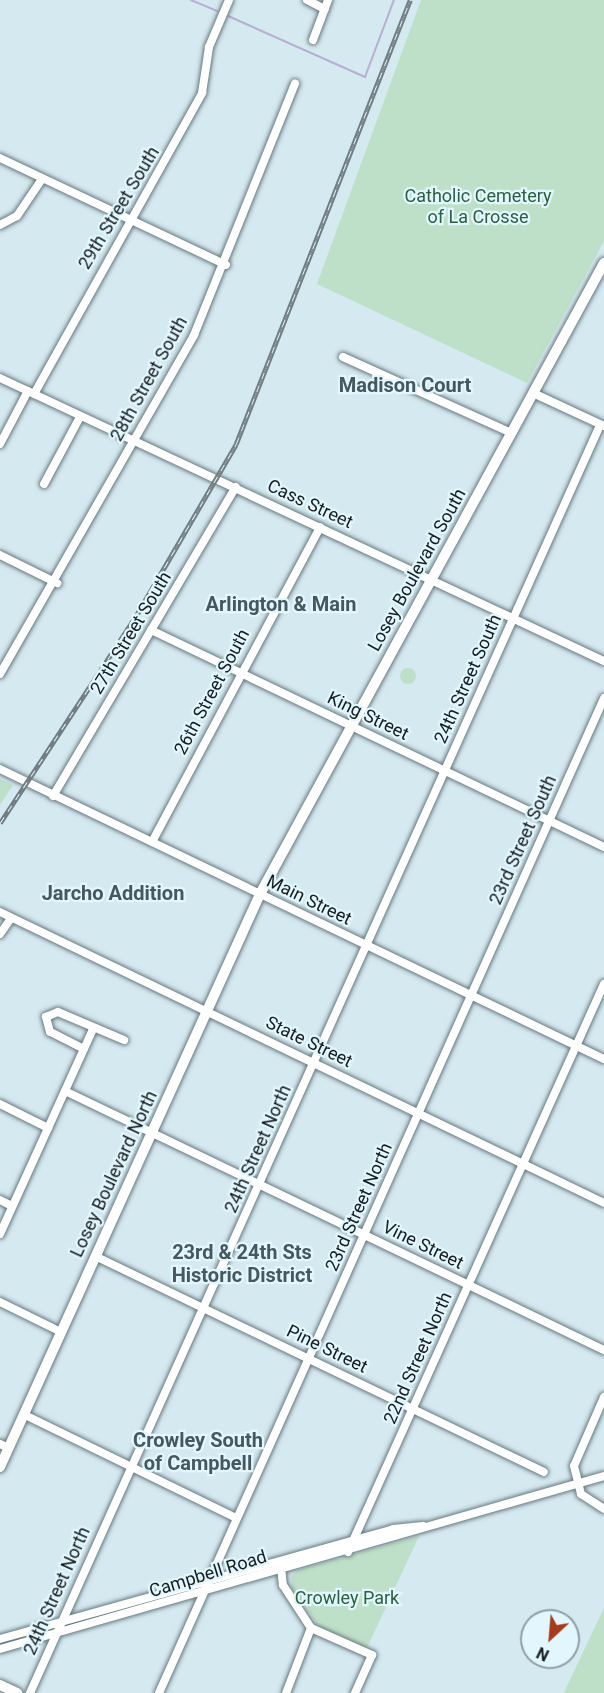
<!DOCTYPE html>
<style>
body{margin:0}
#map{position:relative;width:604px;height:1693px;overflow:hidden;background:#d5e9f0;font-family:Roboto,sans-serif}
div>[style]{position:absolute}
.green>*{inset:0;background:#bfe0c8}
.round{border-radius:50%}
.stream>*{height:2px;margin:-1px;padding:0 1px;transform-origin:1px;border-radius:1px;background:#b5afd2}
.roads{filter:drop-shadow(0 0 2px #67797f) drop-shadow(0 0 2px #67797f)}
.minor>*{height:8px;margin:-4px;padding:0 4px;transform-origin:4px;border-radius:4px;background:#fff}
.major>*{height:10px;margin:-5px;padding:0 5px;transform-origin:5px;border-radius:5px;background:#fff}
.rail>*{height:4.5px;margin-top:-2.25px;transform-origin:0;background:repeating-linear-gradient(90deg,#e2f6fe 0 7px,#717e83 0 14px);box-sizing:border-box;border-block:2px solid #717e83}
span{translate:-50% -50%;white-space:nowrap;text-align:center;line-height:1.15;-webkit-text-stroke:4.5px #e2f6fe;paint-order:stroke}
.park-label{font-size:18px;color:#2b603f}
.street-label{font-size:18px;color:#161d20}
.neighbourhood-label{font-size:20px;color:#46575e;font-weight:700}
.north{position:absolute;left:520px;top:1609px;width:60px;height:60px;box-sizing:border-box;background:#e2f6fe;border:2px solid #909fa5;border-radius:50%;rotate:206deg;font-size:16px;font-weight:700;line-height:24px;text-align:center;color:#161d20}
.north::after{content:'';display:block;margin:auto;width:21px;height:27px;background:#a33c1b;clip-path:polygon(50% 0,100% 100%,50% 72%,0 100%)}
</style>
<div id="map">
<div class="green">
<i style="clip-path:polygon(421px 0,604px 0,604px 241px,527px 383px,317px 284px)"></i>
<i class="round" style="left:400px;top:668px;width:16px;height:16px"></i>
<i style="clip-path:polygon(0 779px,13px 785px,0 805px)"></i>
<i style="clip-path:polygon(419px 1536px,366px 1650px,320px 1628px,292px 1588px,291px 1576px,298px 1570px)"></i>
<i style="clip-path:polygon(604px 1608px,604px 1693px,564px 1693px,568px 1684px)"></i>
</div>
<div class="stream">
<i style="left:191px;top:0;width:28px;rotate:23deg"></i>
<i style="left:228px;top:16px;width:150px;rotate:24deg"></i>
<i style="left:365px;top:77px;width:82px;rotate:-69.4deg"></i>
</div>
<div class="roads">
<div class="minor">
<i style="left:307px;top:0;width:20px;rotate:27deg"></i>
<i style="left:313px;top:40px;width:43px;rotate:-69.4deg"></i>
<i style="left:0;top:158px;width:250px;rotate:25.3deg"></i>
<i style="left:0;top:225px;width:19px;rotate:-28deg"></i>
<i style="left:17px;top:216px;width:45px;rotate:-56deg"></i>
<i style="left:343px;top:357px;width:184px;rotate:24.3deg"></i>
<i style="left:0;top:378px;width:667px;rotate:25.11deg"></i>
<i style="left:533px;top:393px;width:78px;rotate:24.9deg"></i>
<i style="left:34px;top:394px;width:345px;rotate:-60.8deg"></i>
<i style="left:202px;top:93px;width:47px;rotate:-81.3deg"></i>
<i style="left:209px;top:47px;width:51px;rotate:-66.9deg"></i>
<i style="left:0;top:444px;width:60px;rotate:-62.2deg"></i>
<i style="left:44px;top:484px;width:76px;rotate:-61.8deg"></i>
<i style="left:0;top:555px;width:64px;rotate:26.2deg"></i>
<i style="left:151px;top:630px;width:502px;rotate:25.6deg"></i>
<i style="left:0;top:674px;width:391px;rotate:-60.2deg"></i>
<i style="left:194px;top:335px;width:271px;rotate:-68.1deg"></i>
<i style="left:0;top:769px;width:670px;rotate:25.65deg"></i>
<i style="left:53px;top:796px;width:359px;rotate:-59.4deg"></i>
<i style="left:152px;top:842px;width:357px;rotate:-61.9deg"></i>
<i style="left:0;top:912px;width:670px;rotate:25.72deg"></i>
<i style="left:0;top:934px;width:19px;rotate:-55deg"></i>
<i style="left:84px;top:1049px;width:38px;rotate:-153deg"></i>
<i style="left:50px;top:1032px;width:16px;rotate:-105deg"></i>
<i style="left:46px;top:1017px;width:13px;rotate:-23deg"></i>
<i style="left:58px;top:1012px;width:72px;rotate:23deg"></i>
<i style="left:65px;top:1091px;width:598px;rotate:25.67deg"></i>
<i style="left:0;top:1104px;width:54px;rotate:26.6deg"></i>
<i style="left:0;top:1200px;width:13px;rotate:27deg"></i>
<i style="left:0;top:1234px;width:225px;rotate:-65.6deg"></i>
<i style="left:95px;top:1256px;width:498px;rotate:25.7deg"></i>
<i style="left:0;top:1302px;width:68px;rotate:26.2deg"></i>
<i style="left:604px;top:1397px;width:75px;rotate:113.5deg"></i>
<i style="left:574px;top:1466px;width:29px;rotate:76deg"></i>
<i style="left:581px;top:1494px;width:27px;rotate:33deg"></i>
<i style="left:25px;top:1415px;width:235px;rotate:26deg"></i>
<i style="left:0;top:1444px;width:10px;rotate:24deg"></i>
<i style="left:348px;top:1552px;width:623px;rotate:-65.74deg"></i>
<i style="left:281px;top:1567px;width:18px;rotate:84deg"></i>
<i style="left:283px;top:1585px;width:51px;rotate:56.9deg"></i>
<i style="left:311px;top:1628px;width:70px;rotate:111deg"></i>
<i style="left:311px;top:1628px;width:67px;rotate:23.9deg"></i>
<i style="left:372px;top:1655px;width:42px;rotate:114.1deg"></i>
<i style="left:0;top:1639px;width:408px;rotate:-15.6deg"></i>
<i style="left:393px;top:1529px;width:30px;rotate:-6deg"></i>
<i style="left:0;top:1649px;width:628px;rotate:-15.98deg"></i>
<i style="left:30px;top:1693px;width:1390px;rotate:-65.79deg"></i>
<i style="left:159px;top:1693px;width:1090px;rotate:-65.9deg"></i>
</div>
<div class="major">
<i style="left:0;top:1467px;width:629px;rotate:-65.59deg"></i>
<i style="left:260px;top:894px;width:719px;rotate:-61.4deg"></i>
<i style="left:0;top:1685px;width:19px;rotate:25deg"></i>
</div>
</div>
<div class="rail">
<i style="left:0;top:823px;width:248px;rotate:-56.7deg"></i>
<i style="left:136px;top:616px;width:199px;rotate:-59.8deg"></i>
<i style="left:236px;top:444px;width:477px;rotate:-68.6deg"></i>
</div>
<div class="park-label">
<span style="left:478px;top:207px">Catholic Cemetery<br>of La Crosse</span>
<span style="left:347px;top:1598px">Crowley Park</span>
</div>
<div class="street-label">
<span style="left:119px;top:208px;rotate:-59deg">29th Street South</span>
<span style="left:149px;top:379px;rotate:-61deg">28th Street South</span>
<span style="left:310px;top:504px;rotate:25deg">Cass Street</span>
<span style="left:417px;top:570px;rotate:-61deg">Losey Boulevard South</span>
<span style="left:131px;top:633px;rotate:-59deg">27th Street South</span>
<span style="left:468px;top:679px;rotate:-66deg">24th Street South</span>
<span style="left:212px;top:692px;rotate:-62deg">26th Street South</span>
<span style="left:368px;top:716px;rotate:26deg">King Street</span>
<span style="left:523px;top:840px;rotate:-66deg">23rd Street South</span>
<span style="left:309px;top:900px;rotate:26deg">Main Street</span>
<span style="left:309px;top:1042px;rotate:26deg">State Street</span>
<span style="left:258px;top:1149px;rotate:-66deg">24th Street North</span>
<span style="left:114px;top:1174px;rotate:-65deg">Losey Boulevard North</span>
<span style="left:359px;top:1207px;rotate:-66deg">23rd Street North</span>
<span style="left:423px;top:1245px;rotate:26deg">Vine Street</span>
<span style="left:327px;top:1349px;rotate:26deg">Pine Street</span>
<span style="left:418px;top:1358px;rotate:-66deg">22nd Street North</span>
<span style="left:208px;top:1574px;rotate:-17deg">Campbell Road</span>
<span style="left:57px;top:1591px;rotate:-66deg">24th Street North</span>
</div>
<div class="neighbourhood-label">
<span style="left:405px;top:385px">Madison Court</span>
<span style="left:281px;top:604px">Arlington &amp; Main</span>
<span style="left:113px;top:893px">Jarcho Addition</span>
<span style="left:242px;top:1264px">23rd &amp; 24th Sts<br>Historic District</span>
<span style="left:198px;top:1452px">Crowley South<br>of Campbell</span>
</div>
<div class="north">N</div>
</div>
